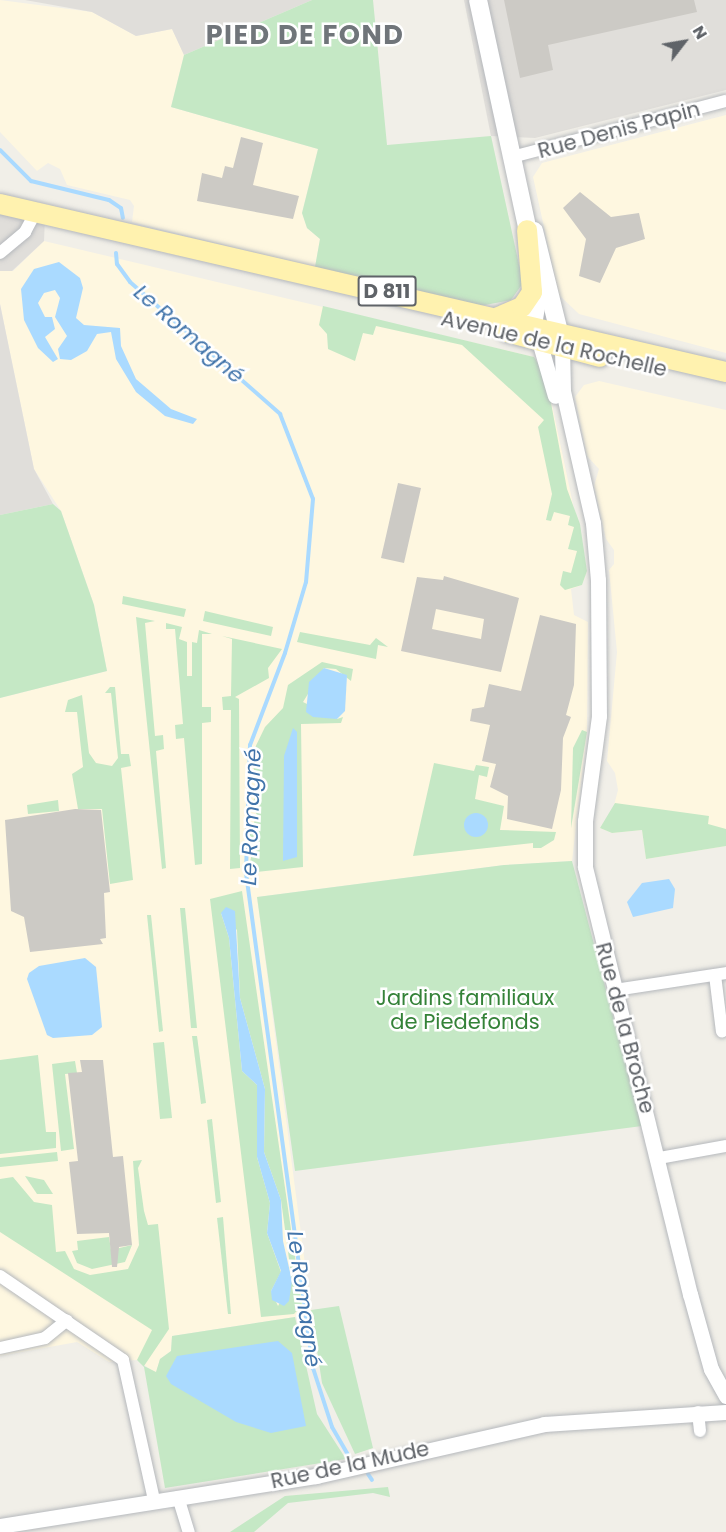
<!DOCTYPE html>
<meta charset="utf-8">
<style>
body{margin:0}
#map{position:relative;width:726px;height:1532px;overflow:hidden;background:#f1efe8;font-family:Poppins,sans-serif}
div>[style]{position:absolute}
.commercial>*{inset:0;background:#fef7e0}
.industrial>*{inset:0;background:#e0deda}
.green>*{inset:0;background:#c5e8c5}
.water>*{inset:0;background:#aadaff}
.round{border-radius:50%}
.stream>*{height:4px;margin:-2px;padding:0 2px;transform-origin:2px;border-radius:2px;background:#aadaff}
.building>*{inset:0;background:#cccac5}
.roads{filter:drop-shadow(0 0 2px #b5b8bc) drop-shadow(0 0 2px #b5b8bc)}
.minor>*{height:12px;margin:-6px;padding:0 6px;transform-origin:6px;border-radius:6px;background:#fff}
.tertiary>*{height:15px;margin:-7.5px;padding:0 7.5px;transform-origin:7.5px;border-radius:7.5px;background:#fff}
.secondary>*{height:18px;margin:-9px;padding:0 9px;transform-origin:9px;border-radius:9px;background:#fff}
.primary>*{height:20px;margin:-10px;padding:0 10px;transform-origin:10px;border-radius:10px;background:#fff2af}
span{translate:-50% -50%;white-space:nowrap;text-align:center;line-height:1.15;-webkit-text-stroke:5px #fff;paint-order:stroke}
.shield-label span{padding:2px 4px;background:#fff;border:2px solid;border-radius:4px;-webkit-text-stroke-width:0}
.shield-label{font-size:20px;color:#5f6368;font-weight:700}
.street-label{font-size:21px;color:#5f6368}
.park-label{font-size:21px;color:#348238}
.water-label{font-size:22px;color:#4174aa;font-style:italic}
.district-label{font-size:27px;color:#70757a;font-weight:700;letter-spacing:1.5px}
.north{position:absolute;left:654px;top:12px;width:60px;height:60px;-webkit-text-stroke:4px #fff;paint-order:stroke;rotate:59deg;font-size:16px;font-weight:700;line-height:24px;text-align:center;color:#5f6368}
.north::after{content:'';display:block;margin:auto;width:21px;height:27px;background:#5f6368;clip-path:polygon(50% 0,100% 100%,50% 72%,0 100%)}
</style>
<div id="map">
<div class="commercial">
<i style="clip-path:polygon(0 0,92px 12px,136px 36px,172px 29px,184px 55px,171px 107px,318px 149px,302px 213px,307px 228px,320px 239px,315px 267px,132px 222px,134px 206px,130px 200px,67px 185px,60px 169px,48px 163px,37px 171px,0 132px)"></i>
<i style="clip-path:polygon(726px 115px,726px 353px,579px 314px,559px 295px,533px 177px,542px 163px)"></i>
<i style="clip-path:polygon(44px 241px,534px 357px,546px 376px,587px 571px,582px 585px,571px 589px,574px 615px,588px 622px,587px 732px,572px 861px,504px 865px,257px 897px,311px 1310px,295px 1317px,172px 1336px,171px 1351px,160px 1359px,156px 1373px,137px 1360px,109px 1362px,77px 1342px,0 1356px,0 698px,107px 671px,94px 605px,61px 511px,34px 469px,0 304px,0 271px,13px 271px)"></i>
<i style="clip-path:polygon(599px 381px,726px 410px,726px 846px,646px 859px,642px 830px,612px 833px,600px 828px,613px 809px,618px 790px,615px 773px,607px 761px,617px 652px,609px 570px,614px 564px,614px 550px,606px 539px,594px 486px,599px 469px,587px 456px,575px 397px,584px 385px)"></i>
</div>
<div class="industrial">
<i style="clip-path:polygon(25px 0,312px 0,184px 55px,172px 29px,136px 36px,92px 12px)"></i>
<i style="clip-path:polygon(464px 0,726px 0,726px 90px,535px 138px,491px 136px)"></i>
<i style="clip-path:polygon(0 206px,45px 217px,44px 241px,12px 271px,0 271px)"></i>
<i style="clip-path:polygon(0 304px,34px 469px,53px 504px,0 515px)"></i>
</div>
<div class="green">
<i style="clip-path:polygon(312px 0,373px 0,387px 145px,491px 136px,523px 283px,511px 300px,480px 306px,315px 267px,320px 239px,307px 228px,302px 213px,318px 149px,171px 107px,184px 55px)"></i>
<i style="clip-path:polygon(323px 306px,534px 357px,546px 376px,567px 489px,580px 524px,587px 571px,582px 585px,565px 590px,560px 585px,563px 571px,571px 573px,577px 551px,568px 549px,574px 527px,568px 525px,570px 516px,554px 512px,551px 521px,546px 520px,552px 494px,538px 427px,544px 420px,462px 345px,376px 326px,373px 335px,363px 333px,355px 361px,328px 349px,327px 334px,319px 325px)"></i>
<i style="clip-path:polygon(53px 504px,61px 511px,94px 605px,107px 671px,0 698px,0 515px)"></i>
<i style="clip-path:polygon(123px 596px,186px 609px,184px 617px,122px 604px)"></i>
<i style="clip-path:polygon(205px 611px,273px 627px,271px 636px,203px 621px)"></i>
<i style="clip-path:polygon(136px 617px,155px 621px,145px 623px,155px 736px,163px 735px,164px 749px,156px 751px,166px 868px,162px 869px)"></i>
<i style="clip-path:polygon(166px 623px,182px 627px,179px 639px,187px 642px,187px 676px,192px 676px,192px 642px,197px 643px,199px 630px,212px 634px,202px 634px,202px 707px,211px 707px,211px 722px,202px 723px,202px 864px,195px 865px,184px 738px,176px 739px,175px 725px,183px 724px,175px 629px,166px 629px)"></i>
<i style="clip-path:polygon(300px 632px,370px 645px,376px 638px,388px 647px,378px 645px,376px 659px,297px 642px)"></i>
<i style="clip-path:polygon(222px 636px,282px 649px,268px 668px,269px 678px,235px 697px,239px 699px,240px 868px,230px 869px,231px 710px,223px 710px,222px 697px,231px 696px,232px 639px)"></i>
<i style="clip-path:polygon(322px 662px,353px 669px,351px 681px,336px 669px,324px 668px,303px 702px,337px 719px,343px 717px,341px 723px,301px 724px,303px 867px,248px 873px,252px 852px,248px 837px,257px 815px,252px 805px,259px 784px,250px 758px,265px 727px,283px 708px,288px 685px)"></i>
<i style="clip-path:polygon(110px 687px,115px 687px,121px 754px,129px 754px,131px 766px,121px 768px,133px 880px,110px 884px,102px 809px,78px 809px,72px 774px,83px 767px,77px 712px,65px 712px,68px 700px,82px 695px,89px 753px,96px 763px,112px 766px,118px 758px,111px 693px,105px 693px)"></i>
<i style="clip-path:polygon(582px 730px,587px 732px,571px 828px,573px 748px)"></i>
<i style="clip-path:polygon(434px 763px,474px 771px,476px 765px,489px 767px,487px 777px,479px 775px,475px 799px,504px 806px,500px 830px,556px 832px,554px 840px,541px 848px,533px 848px,533px 843px,413px 856px)"></i>
<i style="clip-path:polygon(58px 800px,59px 811px,28px 814px,27px 805px)"></i>
<i style="clip-path:polygon(615px 803px,709px 816px,708px 824px,726px 829px,726px 846px,646px 859px,642px 830px,612px 833px,600px 828px)"></i>
<i style="clip-path:polygon(572px 861px,642px 1126px,295px 1171px,257px 897px,504px 865px)"></i>
<i style="clip-path:polygon(evenodd,242px 891px,302px 1305px,294px 1314px,261px 1317px,210px 899px,242px 891px,221px 913px,237px 930px,240px 998px,265px 1089px,264px 1152px,281px 1200px,292px 1281px,278px 1306px,271px 1291px,281px 1272px,267px 1233px,270px 1203px,257px 1157px,257px 1085px,242px 1071px,229px 938px,221px 913px)"></i>
<i style="clip-path:polygon(180px 908px,185px 908px,197px 1028px,191px 1028px)"></i>
<i style="clip-path:polygon(147px 915px,151px 915px,163px 1031px,159px 1032px)"></i>
<i style="clip-path:polygon(192px 1036px,197px 1036px,206px 1103px,201px 1104px)"></i>
<i style="clip-path:polygon(164px 1042px,172px 1118px,160px 1119px,153px 1043px)"></i>
<i style="clip-path:polygon(38px 1055px,46px 1132px,56px 1132px,56px 1148px,0 1154px,0 1060px)"></i>
<i style="clip-path:polygon(75px 1061px,77px 1073px,65px 1074px,74px 1149px,61px 1151px,52px 1064px)"></i>
<i style="clip-path:polygon(212px 1119px,221px 1202px,216px 1203px,207px 1120px)"></i>
<i style="clip-path:polygon(57px 1152px,58px 1161px,0 1167px,0 1158px)"></i>
<i style="clip-path:polygon(142px 1160px,138px 1168px,144px 1211px,148px 1225px,158px 1224px,169px 1329px,144px 1366px,156px 1372px,160px 1359px,171px 1351px,172px 1336px,295px 1317px,317px 1414px,346px 1459px,165px 1488px,144px 1367px,137px 1360px,152px 1330px,0 1232px,0 1179px,13px 1177px,34px 1202px,52px 1205px,56px 1252px,65px 1251px,74px 1269px,90px 1275px,128px 1269px,139px 1245px,133px 1161px)"></i>
<i style="clip-path:polygon(25px 1176px,44px 1180px,53px 1194px,37px 1194px)"></i>
<i style="clip-path:polygon(223px 1217px,231px 1314px,228px 1314px,217px 1218px)"></i>
<i style="clip-path:polygon(109px 1237px,111px 1250px,132px 1245px,125px 1262px,92px 1269px,77px 1263px,72px 1251px,78px 1250px,77px 1241px)"></i>
<i style="clip-path:polygon(339px 1306px,373px 1448px,355px 1454px,322px 1383px,311px 1310px)"></i>
<i style="clip-path:polygon(388px 1487px,390px 1497px,373px 1493px,288px 1503px,254px 1532px,230px 1532px,285px 1496px)"></i>
</div>
<div class="water">
<i style="clip-path:polygon(59px 262px,80px 278px,83px 288px,76px 318px,84px 325px,120px 328px,121px 346px,136px 379px,171px 409px,197px 419px,193px 424px,165px 416px,136px 392px,116px 359px,111px 332px,97px 334px,87px 351px,71px 360px,60px 359px,58px 349px,67px 336px,55px 317px,60px 298px,55px 290px,44px 293px,38px 303px,45px 317px,52px 317px,55px 329px,45px 337px,58px 359px,53px 362px,38px 348px,24px 320px,21px 289px,34px 269px)"></i>
<i style="clip-path:polygon(324px 668px,347px 675px,345px 711px,337px 719px,313px 717px,306px 712px,309px 682px)"></i>
<i style="clip-path:polygon(293px 728px,297px 732px,297px 857px,283px 861px,284px 756px)"></i>
<i class="round" style="left:464px;top:813px;width:24px;height:24px"></i>
<i style="clip-path:polygon(669px 879px,675px 889px,673px 908px,633px 917px,627px 902px,642px 883px)"></i>
<i style="clip-path:polygon(226px 907px,235px 911px,240px 998px,265px 1089px,264px 1152px,281px 1200px,283px 1241px,292px 1281px,289px 1301px,284px 1306px,272px 1300px,271px 1291px,281px 1271px,267px 1233px,270px 1203px,257px 1157px,257px 1085px,242px 1071px,229px 938px,221px 913px)"></i>
<i style="clip-path:polygon(85px 958px,96px 967px,102px 1027px,92px 1035px,53px 1038px,47px 1035px,27px 979px,29px 973px,39px 966px)"></i>
<i style="clip-path:polygon(278px 1341px,292px 1353px,306px 1426px,271px 1433px,236px 1422px,171px 1384px,166px 1376px,177px 1356px)"></i>
</div>
<div class="stream">
<i style="left:0;top:150px;width:44px;rotate:45deg"></i>
<i style="left:31px;top:181px;width:80px;rotate:13.7deg"></i>
<i style="left:109px;top:200px;width:14px;rotate:34deg"></i>
<i style="left:121px;top:208px;width:10px;rotate:79deg"></i>
<i style="left:116px;top:253px;width:11px;rotate:85deg"></i>
<i style="left:117px;top:264px;width:22px;rotate:54deg"></i>
<i style="left:130px;top:282px;width:200px;rotate:41.3deg"></i>
<i style="left:280px;top:414px;width:91px;rotate:68.8deg"></i>
<i style="left:313px;top:499px;width:83px;rotate:94.8deg"></i>
<i style="left:306px;top:582px;width:74px;rotate:106.5deg"></i>
<i style="left:285px;top:653px;width:98px;rotate:110.8deg"></i>
<i style="left:250px;top:745px;width:128px;rotate:91.8deg"></i>
<i style="left:246px;top:873px;width:500px;rotate:82.3deg"></i>
<i style="left:313px;top:1368px;width:62px;rotate:72.1deg"></i>
<i style="left:332px;top:1427px;width:34px;rotate:60deg"></i>
<i style="left:368px;top:1474px;width:7px;rotate:56deg"></i>
</div>
<div class="building">
<i style="clip-path:polygon(504px 0,694px 0,697px 12px,548px 45px,553px 70px,520px 78px)"></i>
<i style="clip-path:polygon(241px 137px,263px 143px,253px 185px,299px 196px,293px 219px,197px 201px,202px 173px,222px 178px,225px 166px,233px 168px)"></i>
<i style="clip-path:polygon(580px 192px,611px 217px,639px 213px,645px 239px,616px 248px,600px 283px,579px 276px,586px 239px,563px 208px)"></i>
<i style="clip-path:polygon(398px 483px,421px 488px,404px 563px,381px 558px)"></i>
<i style="clip-path:polygon(evenodd,444px 576px,519px 598px,501px 672px,401px 651px,417px 577px,443px 580px,444px 576px,436px 609px,484px 619px,481px 639px,432px 629px,436px 609px)"></i>
<i style="clip-path:polygon(540px 615px,576px 624px,574px 685px,566px 715px,571px 717px,563px 738px,561px 790px,552px 829px,507px 819px,508px 796px,490px 787px,496px 764px,482px 761px,490px 725px,470px 721px,472px 709px,484px 707px,489px 684px,521px 691px)"></i>
<i style="clip-path:polygon(75px 809px,101px 810px,110px 892px,104px 893px,106px 938px,100px 939px,103px 944px,30px 952px,24px 917px,11px 911px,5px 820px)"></i>
<i style="clip-path:polygon(80px 1060px,103px 1060px,113px 1157px,123px 1156px,132px 1245px,119px 1247px,117px 1267px,112px 1267px,109px 1233px,77px 1234px,69px 1162px,78px 1161px,68px 1073px,82px 1072px)"></i>
</div>
<div class="roads">
<div class="minor">
<i style="left:512px;top:157px;width:221px;rotate:-14.7deg"></i>
<i style="left:0;top:253px;width:33px;rotate:-40deg"></i>
<i style="left:25px;top:232px;width:19px;rotate:-62deg"></i>
<i style="left:715px;top:975px;width:57px;rotate:83deg"></i>
<i style="left:615px;top:990px;width:112px;rotate:-8.7deg"></i>
<i style="left:659px;top:1158px;width:68px;rotate:-10.2deg"></i>
<i style="left:0;top:1276px;width:149px;rotate:34.3deg"></i>
<i style="left:123px;top:1360px;width:143px;rotate:77.5deg"></i>
<i style="left:0;top:1348px;width:46px;rotate:-12.5deg"></i>
<i style="left:45px;top:1338px;width:28px;rotate:-39deg"></i>
<i style="left:698px;top:1412px;width:19px;rotate:84deg"></i>
<i style="left:178px;top:1497px;width:37px;rotate:73deg"></i>
</div>
<div class="tertiary">
<i style="left:539px;top:341px;width:57px;rotate:73.8deg"></i>
<i style="left:562px;top:347px;width:44px;rotate:88.7deg"></i>
<i style="left:563px;top:391px;width:135px;rotate:77.2deg"></i>
<i style="left:593px;top:523px;width:57px;rotate:85deg"></i>
<i style="left:598px;top:580px;width:136px;rotate:89.6deg"></i>
<i style="left:599px;top:716px;width:106px;rotate:97.6deg"></i>
<i style="left:585px;top:821px;width:46px;rotate:90deg"></i>
<i style="left:585px;top:867px;width:440px;rotate:76.2deg"></i>
<i style="left:690px;top:1294px;width:78px;rotate:74.4deg"></i>
<i style="left:711px;top:1369px;width:31px;rotate:61deg"></i>
<i style="left:0;top:1526px;width:320px;rotate:-9deg"></i>
<i style="left:316px;top:1476px;width:234px;rotate:-12.8deg"></i>
<i style="left:544px;top:1424px;width:182px;rotate:-3.8deg"></i>
</div>
<div class="secondary">
<i style="left:478px;top:0;width:251px;rotate:77.8deg"></i>
<i style="left:534px;top:231px;width:104px;rotate:76.1deg"></i>
<i style="left:533px;top:325px;width:43px;rotate:-80.5deg"></i>
</div>
<div class="primary">
<i style="left:0;top:204px;width:745px;rotate:13.03deg"></i>
<i style="left:496px;top:318px;width:28px;rotate:-23deg"></i>
<i style="left:522px;top:307px;width:18px;rotate:-56deg"></i>
<i style="left:532px;top:292px;width:62px;rotate:-94.6deg"></i>
<i style="left:507px;top:332px;width:96px;rotate:15deg"></i>
</div>
</div>
<div class="shield-label">
<span style="left:387px;top:291px">D 811</span>
</div>
<div class="street-label">
<span style="left:619px;top:130px;rotate:-15deg">Rue Denis Papin</span>
<span style="left:554px;top:344px;rotate:13deg">Avenue de la Rochelle</span>
<span style="left:625px;top:1028px;rotate:75deg">Rue de la Broche</span>
<span style="left:350px;top:1465px;rotate:-12deg">Rue de la Mude</span>
</div>
<div class="park-label">
<span style="left:465px;top:1010px">Jardins familiaux<br>de Piedefonds</span>
</div>
<div class="water-label">
<span style="left:189px;top:334px;rotate:41deg">Le Romagné</span>
<span style="left:251px;top:817px;rotate:-88deg">Le Romagné</span>
<span style="left:304px;top:1299px;rotate:82deg">Le Romagné</span>
</div>
<div class="district-label">
<span style="left:305px;top:35px">PIED DE FOND</span>
</div>
<div class="north">N</div>
</div>
